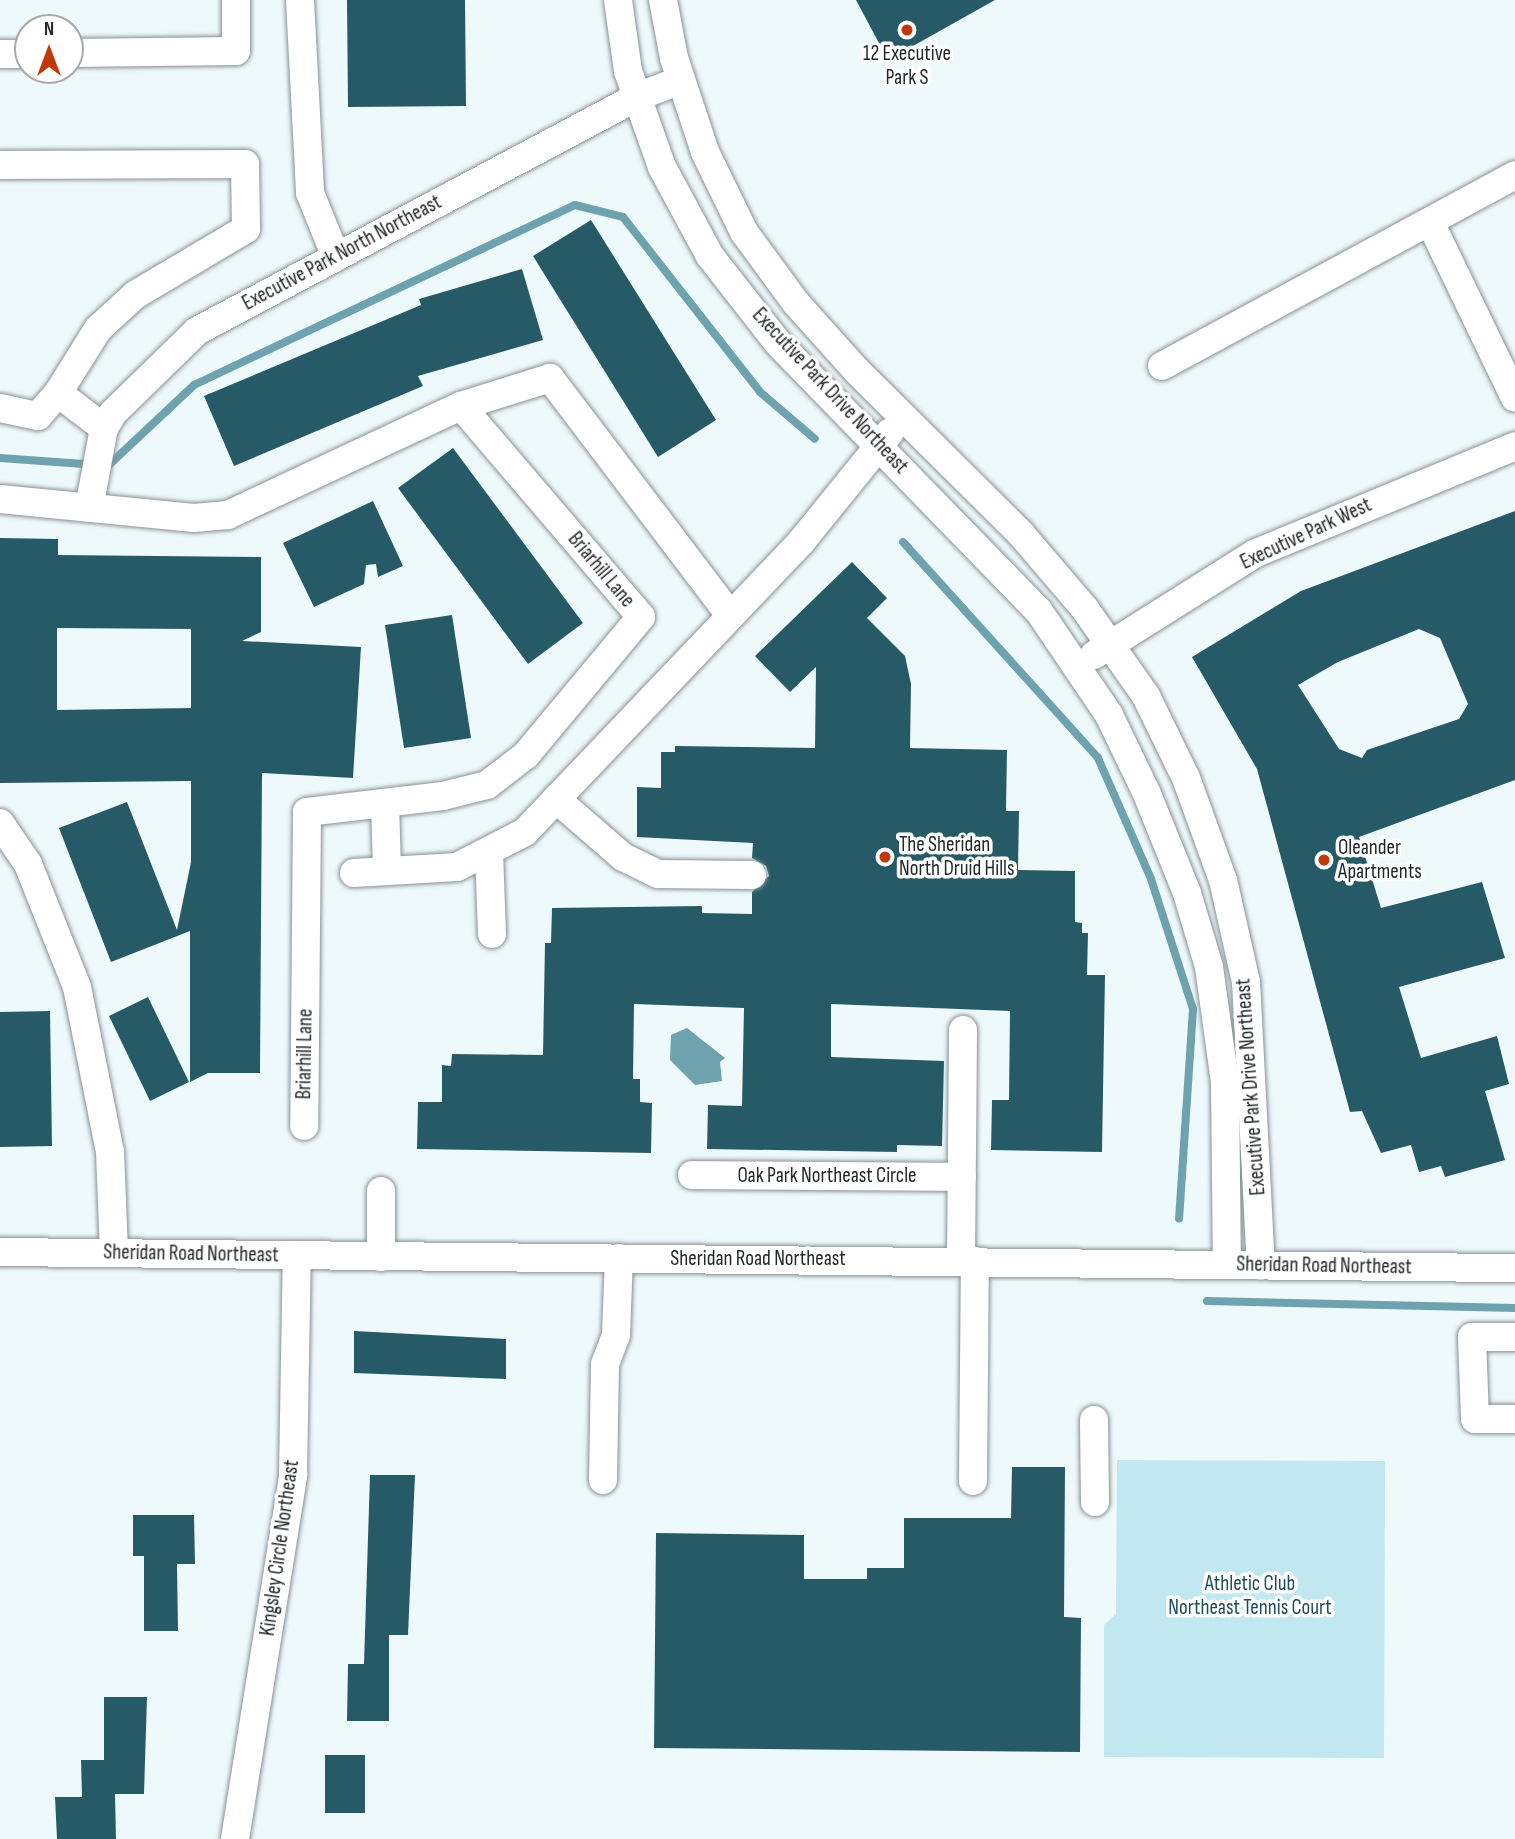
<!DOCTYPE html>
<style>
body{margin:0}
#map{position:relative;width:1515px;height:1839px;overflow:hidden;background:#eef9fc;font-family:"Sofia Sans Condensed",sans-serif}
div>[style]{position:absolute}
.green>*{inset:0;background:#c1e7f1}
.water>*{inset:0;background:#6ea2af}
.stream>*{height:8px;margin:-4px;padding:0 4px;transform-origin:4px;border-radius:4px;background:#6ea2af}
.building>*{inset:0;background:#265a66}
.roads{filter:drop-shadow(0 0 2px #889295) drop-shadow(0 0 2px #889295)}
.minor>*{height:28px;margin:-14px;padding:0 14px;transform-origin:14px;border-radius:14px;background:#fff}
.dots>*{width:19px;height:19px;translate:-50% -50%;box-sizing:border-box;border:4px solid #fff;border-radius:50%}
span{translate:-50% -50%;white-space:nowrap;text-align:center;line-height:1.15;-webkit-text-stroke:7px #fff;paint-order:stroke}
.poi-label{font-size:21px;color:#222728}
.left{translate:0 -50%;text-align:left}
.street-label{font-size:21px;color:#222728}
.park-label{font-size:21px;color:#1d4b56}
.north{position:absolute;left:14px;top:14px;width:70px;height:70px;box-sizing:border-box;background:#fff;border:2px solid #a7a9a9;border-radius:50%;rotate:0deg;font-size:19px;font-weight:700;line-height:28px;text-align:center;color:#222728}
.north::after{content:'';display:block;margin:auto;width:24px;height:32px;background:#c1380c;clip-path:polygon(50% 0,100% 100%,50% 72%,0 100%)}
</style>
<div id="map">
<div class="green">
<i style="clip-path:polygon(1117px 1460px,1385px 1461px,1384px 1758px,1104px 1757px,1104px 1625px,1116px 1614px)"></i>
</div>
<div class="water">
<i style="clip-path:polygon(687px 1028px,725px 1058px,720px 1062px,722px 1081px,695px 1085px,670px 1060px,671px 1035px)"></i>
</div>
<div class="stream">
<i style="left:0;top:458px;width:84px;rotate:4.1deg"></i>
<i style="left:111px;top:463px;width:114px;rotate:-43.2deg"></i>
<i style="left:194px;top:385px;width:421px;rotate:-25.3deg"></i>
<i style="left:575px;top:205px;width:49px;rotate:14deg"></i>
<i style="left:623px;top:217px;width:222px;rotate:51.9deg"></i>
<i style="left:760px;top:392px;width:72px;rotate:40.5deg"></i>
<i style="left:903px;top:542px;width:291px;rotate:47.9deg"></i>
<i style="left:1098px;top:758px;width:132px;rotate:66.3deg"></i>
<i style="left:1151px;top:879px;width:137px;rotate:72.1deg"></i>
<i style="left:1193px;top:1009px;width:210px;rotate:93.8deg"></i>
<i style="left:1207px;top:1301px;width:308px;rotate:1.3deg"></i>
</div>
<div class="building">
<i style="clip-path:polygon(347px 0,465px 0,466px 106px,348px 107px)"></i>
<i style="clip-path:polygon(856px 0,995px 0,888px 60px)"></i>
<i style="clip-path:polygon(591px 220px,716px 420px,658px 457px,533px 256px)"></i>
<i style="clip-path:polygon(522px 269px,543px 340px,418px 376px,423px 386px,234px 466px,204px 396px,421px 305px,419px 299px)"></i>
<i style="clip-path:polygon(453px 448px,583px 623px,528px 664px,398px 488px)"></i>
<i style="clip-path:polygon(373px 501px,403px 566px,378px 577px,376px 564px,366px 565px,364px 584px,314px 607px,283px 543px)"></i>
<i style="clip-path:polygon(evenodd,1515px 511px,1515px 780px,1359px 837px,1381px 908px,1482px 882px,1505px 958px,1399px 987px,1421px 1058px,1497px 1036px,1509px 1084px,1485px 1091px,1505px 1160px,1445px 1177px,1441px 1166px,1419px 1172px,1411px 1145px,1381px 1153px,1362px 1111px,1350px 1112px,1257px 769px,1192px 657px,1301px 591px,1515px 511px,1419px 629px,1440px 638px,1468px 704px,1459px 719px,1367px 750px,1362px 758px,1339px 749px,1298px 685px,1338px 662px,1419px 629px)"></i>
<i style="clip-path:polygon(evenodd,0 538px,58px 539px,58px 555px,261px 557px,261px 632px,242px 641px,361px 647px,353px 778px,262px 773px,260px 1073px,208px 1073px,190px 1082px,190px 931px,111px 962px,59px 828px,127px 802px,177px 930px,191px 862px,191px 781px,0 783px,0 538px,57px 628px,191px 629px,191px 708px,57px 710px,57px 628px)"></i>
<i style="clip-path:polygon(852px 562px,887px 598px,867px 618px,905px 656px,911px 684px,910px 748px,1007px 750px,1006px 811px,1019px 811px,1018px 870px,1075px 871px,1075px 922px,1082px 923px,1082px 933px,1088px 933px,1087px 975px,1105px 975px,1102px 1152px,991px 1150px,992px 1100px,1009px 1100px,1010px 1011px,831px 1004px,831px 1057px,944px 1061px,942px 1146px,897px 1145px,897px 1152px,707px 1149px,708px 1105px,742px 1106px,744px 1008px,634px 1004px,633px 1079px,640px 1079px,640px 1102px,652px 1103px,651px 1153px,417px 1149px,418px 1102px,442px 1102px,442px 1065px,451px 1066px,452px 1054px,543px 1055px,545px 943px,551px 943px,552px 908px,702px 906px,702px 913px,752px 914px,752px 892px,769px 876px,766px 866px,752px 858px,753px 843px,637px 837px,637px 787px,661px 788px,661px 752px,675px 752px,675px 746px,815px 748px,816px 667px,790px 692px,755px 656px)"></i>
<i style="clip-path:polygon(452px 615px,471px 738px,404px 748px,385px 625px)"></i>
<i style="clip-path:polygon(148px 997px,189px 1082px,150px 1101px,109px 1016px)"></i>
<i style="clip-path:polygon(50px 1011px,52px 1146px,0 1147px,0 1012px)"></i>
<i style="clip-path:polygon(354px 1331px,506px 1339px,506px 1379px,354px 1373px)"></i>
<i style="clip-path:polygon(1012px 1467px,1065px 1467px,1064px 1617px,1081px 1618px,1080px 1752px,654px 1748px,656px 1533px,804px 1535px,804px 1579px,867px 1579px,867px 1568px,904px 1568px,904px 1518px,1011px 1518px)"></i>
<i style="clip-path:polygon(370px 1475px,415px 1475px,408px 1635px,389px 1635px,389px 1721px,347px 1721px,348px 1664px,364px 1664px)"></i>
<i style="clip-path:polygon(133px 1515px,194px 1515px,195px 1564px,177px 1564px,178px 1631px,144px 1631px,144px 1556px,133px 1556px)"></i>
<i style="clip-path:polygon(104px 1697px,147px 1697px,144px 1794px,115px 1794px,116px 1839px,57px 1839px,55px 1797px,82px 1797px,81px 1760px,104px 1760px)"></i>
<i style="clip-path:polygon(325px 1755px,365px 1755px,365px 1813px,325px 1813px)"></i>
</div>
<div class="roads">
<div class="minor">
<i style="left:300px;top:0;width:193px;rotate:87deg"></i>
<i style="left:310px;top:193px;width:69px;rotate:67.9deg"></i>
<i style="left:618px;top:0;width:72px;rotate:82deg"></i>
<i style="left:628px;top:71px;width:102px;rotate:70.5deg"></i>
<i style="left:662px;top:167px;width:101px;rotate:61.7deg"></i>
<i style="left:710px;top:256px;width:110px;rotate:52deg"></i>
<i style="left:778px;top:343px;width:373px;rotate:45.8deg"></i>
<i style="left:1038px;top:610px;width:127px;rotate:55.9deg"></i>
<i style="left:1109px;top:715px;width:88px;rotate:64.3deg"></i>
<i style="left:1147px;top:794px;width:107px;rotate:68deg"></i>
<i style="left:1187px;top:893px;width:77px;rotate:73.4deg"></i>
<i style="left:1209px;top:967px;width:117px;rotate:82.1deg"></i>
<i style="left:1225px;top:1083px;width:182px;rotate:89.4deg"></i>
<i style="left:663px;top:0;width:59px;rotate:79.3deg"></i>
<i style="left:674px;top:58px;width:99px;rotate:71.7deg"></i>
<i style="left:705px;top:152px;width:89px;rotate:64deg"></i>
<i style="left:744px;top:232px;width:88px;rotate:53.8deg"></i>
<i style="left:796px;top:303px;width:91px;rotate:48.1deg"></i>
<i style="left:857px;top:371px;width:231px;rotate:44.8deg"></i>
<i style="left:1021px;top:534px;width:99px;rotate:49.5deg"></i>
<i style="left:1085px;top:609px;width:106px;rotate:55deg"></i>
<i style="left:1146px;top:696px;width:91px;rotate:64deg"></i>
<i style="left:1186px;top:778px;width:109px;rotate:70.1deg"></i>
<i style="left:1223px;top:880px;width:105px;rotate:77.3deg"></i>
<i style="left:1246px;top:982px;width:284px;rotate:87deg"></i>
<i style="left:70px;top:53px;width:166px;rotate:-0.7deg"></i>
<i style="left:236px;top:51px;width:51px;rotate:-90deg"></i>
<i style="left:0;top:54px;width:28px"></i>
<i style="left:0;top:165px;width:245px;rotate:-0.2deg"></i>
<i style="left:245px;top:164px;width:65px;rotate:89.1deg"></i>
<i style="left:246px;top:229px;width:129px;rotate:149.3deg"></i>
<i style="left:135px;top:295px;width:50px;rotate:137.4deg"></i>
<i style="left:98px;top:329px;width:75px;rotate:122deg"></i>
<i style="left:1430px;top:222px;width:195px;rotate:64.2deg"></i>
<i style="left:1162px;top:366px;width:401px;rotate:-28.4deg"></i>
<i style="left:461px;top:406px;width:93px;rotate:-17.5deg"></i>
<i style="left:550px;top:378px;width:298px;rotate:52.8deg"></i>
<i style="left:0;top:408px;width:39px;rotate:12deg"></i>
<i style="left:38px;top:416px;width:30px;rotate:-49deg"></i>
<i style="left:58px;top:393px;width:58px;rotate:37.3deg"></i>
<i style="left:0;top:499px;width:195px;rotate:5.6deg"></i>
<i style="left:194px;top:518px;width:34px;rotate:-5deg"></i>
<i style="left:228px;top:515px;width:257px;rotate:-25.1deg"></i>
<i style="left:461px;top:406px;width:277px;rotate:49.5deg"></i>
<i style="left:641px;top:617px;width:180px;rotate:129.8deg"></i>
<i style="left:526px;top:755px;width:49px;rotate:142.4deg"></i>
<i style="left:487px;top:785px;width:45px;rotate:166deg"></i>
<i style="left:443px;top:796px;width:137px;rotate:173.3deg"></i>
<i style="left:307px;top:812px;width:314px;rotate:90.5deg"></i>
<i style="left:89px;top:508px;width:81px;rotate:-79.4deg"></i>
<i style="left:104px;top:428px;width:17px;rotate:-59deg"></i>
<i style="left:113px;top:413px;width:117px;rotate:-44.3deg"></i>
<i style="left:197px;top:331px;width:498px;rotate:-28deg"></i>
<i style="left:637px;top:97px;width:47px;rotate:-21.1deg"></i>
<i style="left:1094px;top:655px;width:191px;rotate:-32.2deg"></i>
<i style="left:1256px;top:553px;width:280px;rotate:-22.4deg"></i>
<i style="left:556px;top:799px;width:89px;rotate:40.9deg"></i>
<i style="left:623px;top:857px;width:39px;rotate:26deg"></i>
<i style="left:658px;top:874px;width:94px;rotate:0.6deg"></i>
<i style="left:385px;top:803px;width:67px;rotate:88.3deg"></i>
<i style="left:0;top:823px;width:50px;rotate:55.7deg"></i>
<i style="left:28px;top:864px;width:132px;rotate:68.3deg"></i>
<i style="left:77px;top:987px;width:168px;rotate:78.7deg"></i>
<i style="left:110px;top:1152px;width:101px;rotate:87.7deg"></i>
<i style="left:489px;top:852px;width:82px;rotate:87.9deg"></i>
<i style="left:354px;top:873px;width:103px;rotate:-3.3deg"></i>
<i style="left:457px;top:867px;width:76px;rotate:-27.2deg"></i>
<i style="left:525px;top:832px;width:400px;rotate:-46.4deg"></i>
<i style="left:801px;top:542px;width:141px;rotate:-51deg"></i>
<i style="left:692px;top:1175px;width:270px;rotate:0.4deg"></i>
<i style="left:0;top:1252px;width:1515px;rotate:0.61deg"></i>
<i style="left:381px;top:1257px;width:66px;rotate:-90deg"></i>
<i style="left:961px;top:1261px;width:231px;rotate:-89.5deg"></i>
<i style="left:1515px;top:1337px;width:43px;rotate:180deg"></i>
<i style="left:1472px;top:1337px;width:82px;rotate:87.9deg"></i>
<i style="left:1475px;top:1419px;width:40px"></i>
<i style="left:1094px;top:1420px;width:82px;rotate:89.3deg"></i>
<i style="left:603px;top:1480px;width:116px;rotate:-89deg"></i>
<i style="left:605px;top:1364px;width:31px;rotate:-69deg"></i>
<i style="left:616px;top:1335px;width:77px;rotate:-87.8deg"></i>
<i style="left:973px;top:1481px;width:220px;rotate:-89.5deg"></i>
<i style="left:235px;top:1839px;width:369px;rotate:-80.9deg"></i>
<i style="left:293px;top:1475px;width:220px;rotate:-89deg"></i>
</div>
</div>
<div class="dots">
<i style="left:907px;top:30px;background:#c1380c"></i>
<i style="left:885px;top:857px;background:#c1380c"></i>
<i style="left:1324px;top:860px;background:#c1380c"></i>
</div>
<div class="poi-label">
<span style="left:907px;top:66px">12 Executive<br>Park S</span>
<span class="left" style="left:899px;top:857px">The Sheridan<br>North Druid Hills</span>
<span class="left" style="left:1338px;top:860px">Oleander<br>Apartments</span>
</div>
<div class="street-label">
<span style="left:342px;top:253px;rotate:-28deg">Executive Park North Northeast</span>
<span style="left:830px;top:391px;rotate:47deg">Executive Park Drive Northeast</span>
<span style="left:1306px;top:534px;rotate:-25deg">Executive Park West</span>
<span style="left:601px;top:570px;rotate:50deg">Briarhill Lane</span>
<span style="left:305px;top:1054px;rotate:-89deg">Briarhill Lane</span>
<span style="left:1251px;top:1087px;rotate:-94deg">Executive Park Drive Northeast</span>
<span style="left:827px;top:1176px">Oak Park Northeast Circle</span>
<span style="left:191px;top:1254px;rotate:1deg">Sheridan Road Northeast</span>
<span style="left:758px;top:1259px">Sheridan Road Northeast</span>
<span style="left:1324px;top:1266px;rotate:1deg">Sheridan Road Northeast</span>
<span style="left:280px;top:1548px;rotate:-82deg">Kingsley Circle Northeast</span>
</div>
<div class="park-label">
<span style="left:1250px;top:1596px">Athletic Club<br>Northeast Tennis Court</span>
</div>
<div class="north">N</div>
</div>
